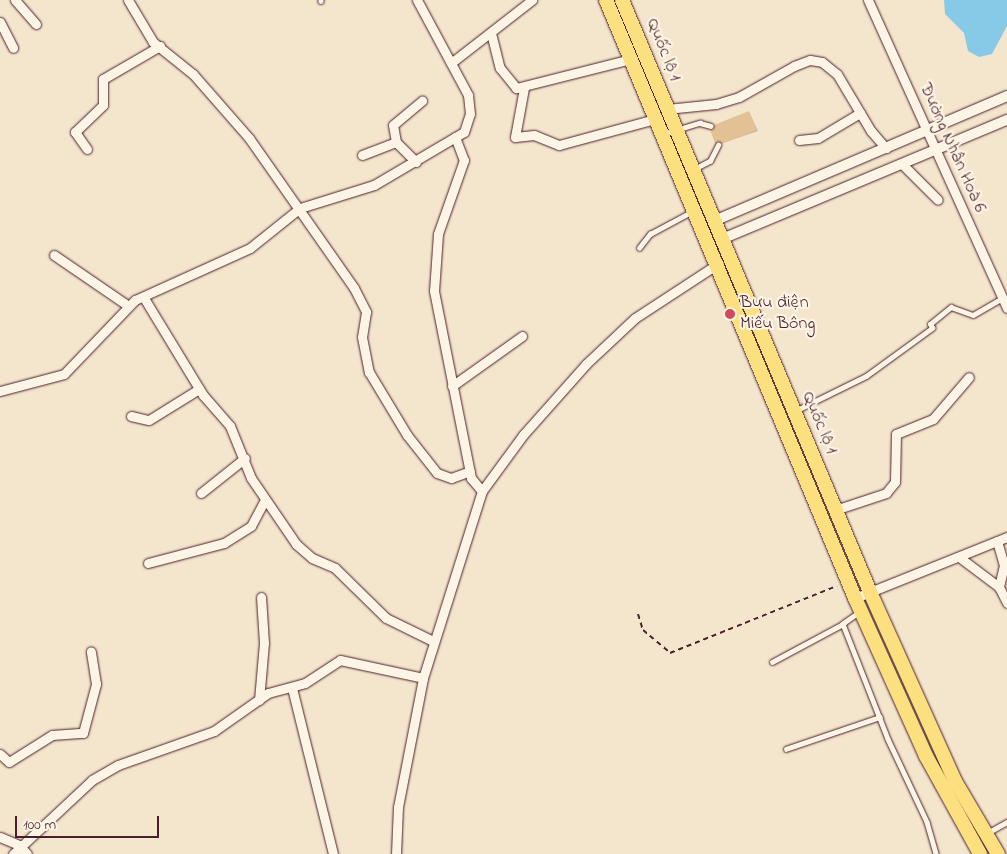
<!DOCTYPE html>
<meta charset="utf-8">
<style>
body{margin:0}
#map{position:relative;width:1007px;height:854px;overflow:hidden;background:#f4e5cd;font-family:"Indie Flower",sans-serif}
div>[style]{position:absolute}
.water>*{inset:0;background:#87cae8}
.shadow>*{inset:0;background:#0003}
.building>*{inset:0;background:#e3c195}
.path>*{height:2px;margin-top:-1px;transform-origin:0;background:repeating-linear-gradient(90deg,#4a1f2b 0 5px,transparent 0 9px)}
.roads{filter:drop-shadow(0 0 1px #4a1f2b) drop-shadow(0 0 1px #4a1f2b)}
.service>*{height:4.5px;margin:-2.25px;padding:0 2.25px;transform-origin:2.25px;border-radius:2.25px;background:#fcf5e5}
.minor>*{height:9px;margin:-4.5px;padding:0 4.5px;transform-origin:4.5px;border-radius:4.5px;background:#fcf5e5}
.tertiary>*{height:10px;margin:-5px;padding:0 5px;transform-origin:5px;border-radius:5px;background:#fcf5e5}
.trunk>*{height:14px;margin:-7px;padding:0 7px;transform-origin:7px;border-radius:7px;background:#fce080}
.dots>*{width:14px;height:14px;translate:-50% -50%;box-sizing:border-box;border:2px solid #fcf5e5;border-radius:50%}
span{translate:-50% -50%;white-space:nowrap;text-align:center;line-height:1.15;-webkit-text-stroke:4.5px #fcf5e5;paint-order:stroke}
.street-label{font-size:18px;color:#4a1f2b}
.poi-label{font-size:18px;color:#4a1f2b}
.left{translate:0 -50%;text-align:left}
.scale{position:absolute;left:15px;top:816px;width:144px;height:22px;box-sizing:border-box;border:2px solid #4a1f2b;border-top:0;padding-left:6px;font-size:15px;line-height:18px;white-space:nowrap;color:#4a1f2b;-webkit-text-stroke:4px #fcf5e5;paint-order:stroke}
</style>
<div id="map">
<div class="water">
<i style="clip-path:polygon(944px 0,1007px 0,1007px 26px,992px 54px,979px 57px,968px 51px,964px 33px,945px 14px)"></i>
</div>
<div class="shadow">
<i style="clip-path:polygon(749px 112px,758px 131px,717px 145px)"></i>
</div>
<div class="building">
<i style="clip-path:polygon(749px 111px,757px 130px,716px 146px,709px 127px)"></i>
</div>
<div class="path">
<i style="left:638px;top:614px;width:17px;rotate:73deg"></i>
<i style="left:643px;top:630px;width:35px;rotate:40deg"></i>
<i style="left:670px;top:653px;width:180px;rotate:-21.9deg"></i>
</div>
<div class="roads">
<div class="service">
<i style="left:321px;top:0;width:1px;rotate:90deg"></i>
<i style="left:663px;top:134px;width:39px;rotate:-17deg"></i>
<i style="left:700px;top:123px;width:11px;rotate:15deg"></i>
<i style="left:694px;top:169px;width:18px;rotate:-27deg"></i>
<i style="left:710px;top:161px;width:18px;rotate:-63deg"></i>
<i style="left:639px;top:248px;width:18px;rotate:-52deg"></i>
<i style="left:650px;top:234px;width:49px;rotate:-28.1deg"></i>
<i style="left:797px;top:410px;width:77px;rotate:-26.2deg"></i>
<i style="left:866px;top:376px;width:82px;rotate:-36deg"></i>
<i style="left:932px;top:328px;width:4px;rotate:-117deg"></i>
<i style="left:930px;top:324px;width:27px;rotate:-39deg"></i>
<i style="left:951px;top:307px;width:23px;rotate:20deg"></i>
<i style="left:973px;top:315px;width:34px;rotate:-30deg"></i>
<i style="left:860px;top:612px;width:21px;rotate:145deg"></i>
<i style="left:843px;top:624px;width:123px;rotate:68.6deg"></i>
<i style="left:888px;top:739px;width:92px;rotate:64.8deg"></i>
<i style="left:927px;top:822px;width:33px;rotate:74deg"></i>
<i style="left:772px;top:662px;width:81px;rotate:-28.2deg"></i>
<i style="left:786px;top:749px;width:99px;rotate:-18.8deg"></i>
<i style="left:989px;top:832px;width:21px;rotate:-29deg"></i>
</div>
<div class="minor">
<i style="left:15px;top:0;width:32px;rotate:49deg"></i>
<i style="left:128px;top:0;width:49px;rotate:59.2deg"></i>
<i style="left:153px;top:42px;width:51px;rotate:38.7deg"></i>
<i style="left:193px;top:74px;width:85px;rotate:48.8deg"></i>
<i style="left:249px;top:138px;width:183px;rotate:55deg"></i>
<i style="left:354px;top:288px;width:27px;rotate:63deg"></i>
<i style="left:366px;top:312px;width:25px;rotate:99deg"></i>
<i style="left:362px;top:337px;width:36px;rotate:79deg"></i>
<i style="left:369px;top:372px;width:74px;rotate:58.9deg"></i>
<i style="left:407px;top:435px;width:48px;rotate:51.7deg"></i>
<i style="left:437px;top:473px;width:15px;rotate:20deg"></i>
<i style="left:451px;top:478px;width:20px;rotate:-20deg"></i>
<i style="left:868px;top:0;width:338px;rotate:65.7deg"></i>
<i style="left:0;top:22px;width:29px;rotate:63deg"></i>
<i style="left:491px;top:33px;width:36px;rotate:76deg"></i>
<i style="left:500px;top:68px;width:26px;rotate:51deg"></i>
<i style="left:516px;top:88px;width:119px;rotate:-14.2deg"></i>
<i style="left:451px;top:63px;width:103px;rotate:-37.9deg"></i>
<i style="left:524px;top:88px;width:50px;rotate:100.4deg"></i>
<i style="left:515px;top:137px;width:19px;rotate:-6deg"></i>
<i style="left:534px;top:135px;width:27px;rotate:22deg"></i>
<i style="left:559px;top:145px;width:99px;rotate:-15.2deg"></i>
<i style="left:667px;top:109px;width:49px;rotate:-5.8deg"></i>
<i style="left:716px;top:104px;width:24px;rotate:-17deg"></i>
<i style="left:739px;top:97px;width:63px;rotate:-29.4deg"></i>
<i style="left:794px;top:66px;width:17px;rotate:-21deg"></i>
<i style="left:810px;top:60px;width:12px;rotate:9deg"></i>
<i style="left:822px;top:62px;width:19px;rotate:39deg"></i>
<i style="left:837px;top:74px;width:66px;rotate:59.2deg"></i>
<i style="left:871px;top:131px;width:23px;rotate:49deg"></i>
<i style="left:455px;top:137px;width:25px;rotate:69deg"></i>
<i style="left:464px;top:160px;width:78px;rotate:109.4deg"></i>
<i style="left:438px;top:234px;width:57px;rotate:94deg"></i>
<i style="left:434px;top:291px;width:191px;rotate:78.8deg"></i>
<i style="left:471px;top:478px;width:17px;rotate:50deg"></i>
<i style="left:799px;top:140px;width:19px;rotate:-6deg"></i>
<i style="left:818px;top:138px;width:49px;rotate:-30.8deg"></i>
<i style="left:87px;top:149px;width:21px;rotate:-125deg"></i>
<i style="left:75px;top:132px;width:39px;rotate:-44deg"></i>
<i style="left:103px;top:105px;width:26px;rotate:-90deg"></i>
<i style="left:103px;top:79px;width:66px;rotate:-30.1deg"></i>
<i style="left:362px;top:155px;width:36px;rotate:-21deg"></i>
<i style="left:416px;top:162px;width:28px;rotate:-135deg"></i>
<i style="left:396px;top:142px;width:17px;rotate:-100deg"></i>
<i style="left:393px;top:125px;width:38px;rotate:-40deg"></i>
<i style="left:903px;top:165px;width:49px;rotate:45deg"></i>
<i style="left:54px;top:255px;width:88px;rotate:34.4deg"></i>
<i style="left:144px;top:298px;width:114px;rotate:58.7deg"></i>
<i style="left:203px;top:395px;width:41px;rotate:48.9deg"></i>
<i style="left:230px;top:426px;width:56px;rotate:68deg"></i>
<i style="left:251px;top:478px;width:80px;rotate:55.7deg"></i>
<i style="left:296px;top:544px;width:21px;rotate:41deg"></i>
<i style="left:312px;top:558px;width:25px;rotate:23deg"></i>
<i style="left:335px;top:568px;width:71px;rotate:44.4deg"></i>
<i style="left:386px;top:618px;width:52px;rotate:26.1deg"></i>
<i style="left:452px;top:386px;width:86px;rotate:-35.5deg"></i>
<i style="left:0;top:391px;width:66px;rotate:-14.9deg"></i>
<i style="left:64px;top:374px;width:103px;rotate:-46.2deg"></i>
<i style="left:135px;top:300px;width:126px;rotate:-24.3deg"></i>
<i style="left:250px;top:248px;width:64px;rotate:-38.7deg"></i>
<i style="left:300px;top:208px;width:77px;rotate:-17.3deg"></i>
<i style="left:374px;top:185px;width:104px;rotate:-30.5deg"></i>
<i style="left:464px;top:132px;width:19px;rotate:-72deg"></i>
<i style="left:470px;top:114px;width:19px;rotate:-96deg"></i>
<i style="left:468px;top:95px;width:108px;rotate:-118.2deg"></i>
<i style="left:131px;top:416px;width:18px;rotate:13deg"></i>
<i style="left:149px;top:420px;width:59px;rotate:-31.8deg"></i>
<i style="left:201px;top:493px;width:56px;rotate:-38.5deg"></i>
<i style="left:835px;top:510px;width:54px;rotate:-18.4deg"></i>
<i style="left:886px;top:493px;width:14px;rotate:-51deg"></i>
<i style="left:895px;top:482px;width:48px;rotate:-88.8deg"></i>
<i style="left:896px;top:434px;width:40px;rotate:-22deg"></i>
<i style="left:933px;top:419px;width:55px;rotate:-49.4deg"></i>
<i style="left:997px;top:541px;width:25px;rotate:74deg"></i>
<i style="left:1004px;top:565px;width:23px;rotate:103deg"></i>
<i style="left:959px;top:557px;width:50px;rotate:36.9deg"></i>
<i style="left:999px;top:587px;width:18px;rotate:63deg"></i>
<i style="left:148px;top:563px;width:79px;rotate:-14.7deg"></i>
<i style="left:224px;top:543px;width:32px;rotate:-32deg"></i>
<i style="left:251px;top:526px;width:30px;rotate:-62deg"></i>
<i style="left:855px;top:598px;width:164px;rotate:-21.9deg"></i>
<i style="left:292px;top:688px;width:171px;rotate:76.1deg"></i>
<i style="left:259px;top:700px;width:57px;rotate:-85deg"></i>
<i style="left:264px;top:643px;width:46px;rotate:-93.7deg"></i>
<i style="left:0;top:754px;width:12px;rotate:42deg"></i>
<i style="left:9px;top:762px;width:51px;rotate:-32.1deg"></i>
<i style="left:52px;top:735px;width:31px;rotate:-4deg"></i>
<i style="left:83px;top:733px;width:51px;rotate:-75.1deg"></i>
<i style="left:96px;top:684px;width:33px;rotate:-99deg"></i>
<i style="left:0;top:837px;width:21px;rotate:23deg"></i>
<i style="left:19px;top:845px;width:12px;rotate:48deg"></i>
<i style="left:13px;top:854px;width:108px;rotate:-43.1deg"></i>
<i style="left:92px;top:780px;width:30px;rotate:-30deg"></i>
<i style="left:118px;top:765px;width:102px;rotate:-19.5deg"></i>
<i style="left:214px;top:731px;width:66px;rotate:-35.1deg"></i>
<i style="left:268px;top:693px;width:38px;rotate:-15deg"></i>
<i style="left:305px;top:683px;width:42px;rotate:-33.3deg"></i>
<i style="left:340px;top:660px;width:85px;rotate:12.2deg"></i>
<i style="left:396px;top:854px;width:47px;rotate:-87.6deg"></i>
<i style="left:398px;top:807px;width:131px;rotate:-79deg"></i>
<i style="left:423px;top:678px;width:196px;rotate:-72.5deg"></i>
<i style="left:482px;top:491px;width:69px;rotate:-53.8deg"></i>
<i style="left:523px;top:435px;width:95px;rotate:-48.4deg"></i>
<i style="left:586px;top:364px;width:67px;rotate:-43.2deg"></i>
<i style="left:635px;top:318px;width:100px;rotate:-33.2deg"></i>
</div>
<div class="tertiary">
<i style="left:714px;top:221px;width:319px;rotate:-23.1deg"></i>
<i style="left:722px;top:239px;width:309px;rotate:-22.7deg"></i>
</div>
<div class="trunk">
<i style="left:606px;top:0;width:648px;rotate:67.39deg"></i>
<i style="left:855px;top:598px;width:173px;rotate:65.8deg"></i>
<i style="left:926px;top:756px;width:112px;rotate:61.1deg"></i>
<i style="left:622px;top:0;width:642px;rotate:67.27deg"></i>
<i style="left:870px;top:592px;width:207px;rotate:65.8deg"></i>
<i style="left:955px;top:781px;width:85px;rotate:59.5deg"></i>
</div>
</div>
<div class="dots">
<i style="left:730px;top:314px;background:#d1495b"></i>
</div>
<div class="street-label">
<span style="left:663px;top:50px;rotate:68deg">Quốc lộ 1</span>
<span style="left:952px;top:148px;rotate:66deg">Đường Nhân Hoà 6</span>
<span style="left:819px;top:423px;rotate:67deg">Quốc lộ 1</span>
</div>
<div class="poi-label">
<span class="left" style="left:740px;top:314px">Bưu điện<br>Miếu Bông</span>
</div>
<div class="scale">100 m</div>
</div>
